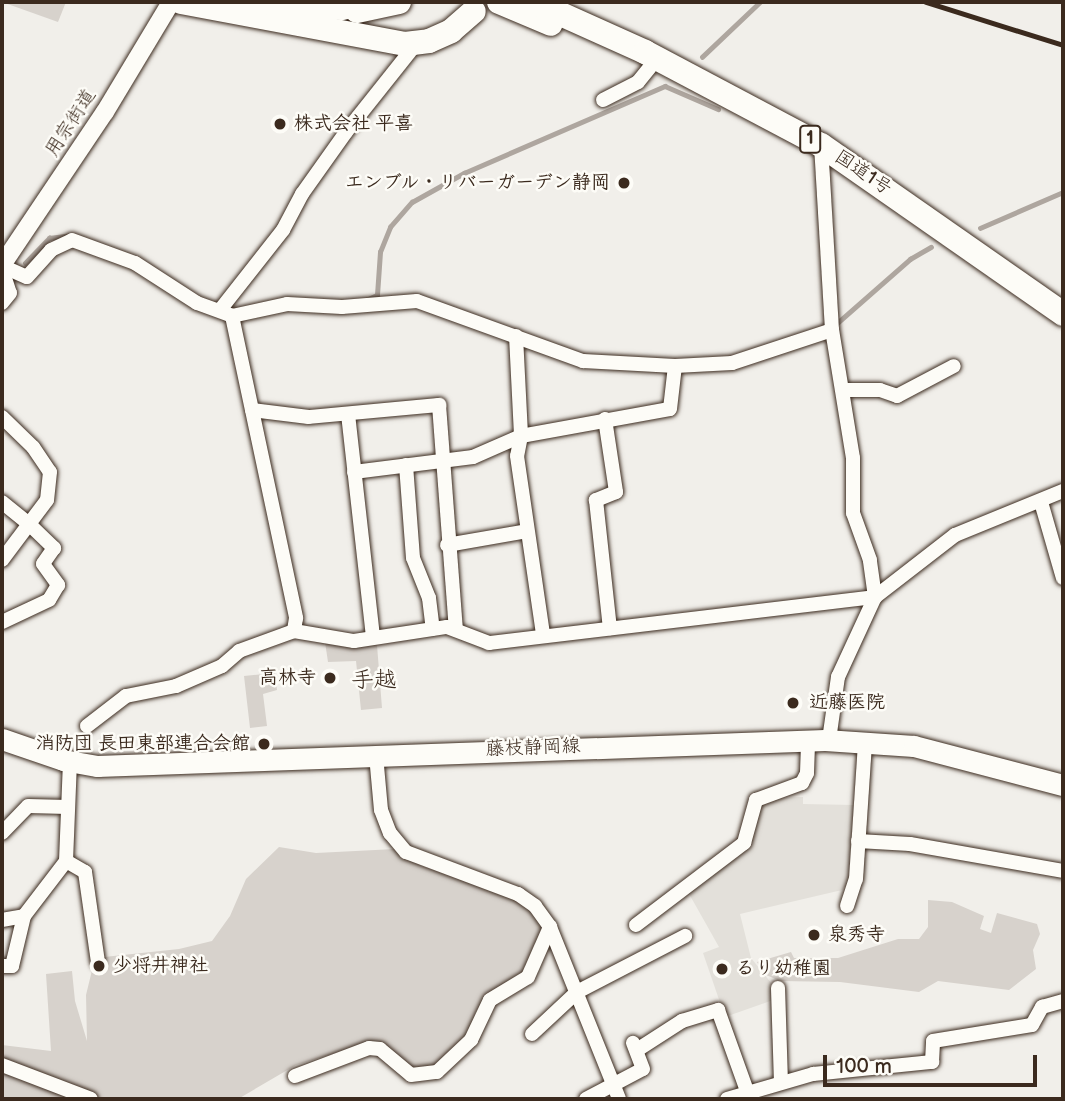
<!DOCTYPE html>
<meta charset="utf-8">
<style>
body{margin:0}
#map{position:relative;width:1065px;height:1101px;overflow:hidden;background:#f1efea;font-family:"Balsamiq Sans","Klee One",sans-serif}
div>[style]{position:absolute}
.built>*{inset:0;background:#e3e0da}
.green>*{inset:0;background:#d7d2cc}
.stream>*{height:4.5px;margin:-2.25px;padding:0 2.25px;transform-origin:2.25px;border-radius:2.25px;background:#aea69f}
.roads{filter:drop-shadow(0 0 2px #3b2a1e) drop-shadow(0 0 2px #3b2a1e)}
.minor>*{height:14px;margin:-7px;padding:0 7px;transform-origin:7px;border-radius:7px;background:#fdfcf7}
.tertiary>*{height:18px;margin:-9px;padding:0 9px;transform-origin:9px;border-radius:9px;background:#fdfcf7}
.secondary>*{height:21px;margin:-10.5px;padding:0 10.5px;transform-origin:10.5px;border-radius:10.5px;background:#fdfcf7}
.trunk>*{height:24px;margin:-12px;padding:0 12px;transform-origin:12px;border-radius:12px;background:#fdfcf7}
.rail>*{height:4.5px;margin:-2.25px;padding:0 2.25px;transform-origin:2.25px;border-radius:2.25px;background:#3b2a1e}
.dots>*{width:19px;height:19px;translate:-50% -50%;box-sizing:border-box;border:4px solid #fdfcf7;border-radius:50%}
span{translate:-50% -50%;white-space:nowrap;text-align:center;line-height:1.15;-webkit-text-stroke:5px #fdfcf7;paint-order:stroke}
.shield-label span{padding:2px 5px;background:#fdfcf7;border:2px solid;border-radius:5px;-webkit-text-stroke-width:0}
.shield-label{font-size:18px;color:#3b2a1e;font-weight:700}
.street-label{font-size:19px;color:#3b2a1e}
.poi-label{font-size:19px;color:#3b2a1e;font-weight:700}
.left{translate:0 -50%;text-align:left}
.right{translate:-100% -50%;text-align:right}
.quarter-label{font-size:23px;color:#3b2a1e}
.frame{position:absolute;inset:0;border:4px solid #3b2a1e;pointer-events:none}
.scale{position:absolute;left:823px;top:1055px;width:214px;height:32px;box-sizing:border-box;border:4px solid #3b2a1e;border-top:0;padding-left:9px;font-size:21px;line-height:24px;white-space:nowrap;color:#3b2a1e;-webkit-text-stroke:5px #fdfcf7;paint-order:stroke}
</style>
<div id="map">
<div class="built">
<i style="clip-path:polygon(803px 797px,803px 804px,854px 805px,848px 883px,842px 890px,740px 914px,751px 958px,772px 984px,773px 1000px,725px 1017px,703px 953px,719px 947px,688px 892px,738px 856px,757px 803px,766px 798px)"></i>
</div>
<div class="green">
<i style="clip-path:polygon(2px 2px,66px 2px,58px 22px)"></i>
<i style="clip-path:polygon(325px 642px,377px 645px,382px 708px,361px 710px,356px 661px,328px 662px)"></i>
<i style="clip-path:polygon(275px 673px,277px 690px,263px 694px,267px 726px,250px 728px,244px 676px)"></i>
<i style="clip-path:polygon(279px 847px,316px 853px,395px 849px,421px 866px,513px 897px,540px 920px,542px 930px,528px 968px,487px 994px,475px 1013px,472px 1031px,433px 1067px,415px 1068px,368px 1043px,296px 1065px,238px 1099px,2px 1099px,2px 1045px,51px 1051px,46px 974px,72px 971px,75px 1001px,87px 1041px,86px 995px,95px 958px,179px 949px,212px 941px,230px 916px,246px 879px)"></i>
<i style="clip-path:polygon(928px 900px,952px 902px,984px 916px,980px 929px,991px 933px,997px 913px,1037px 924px,1040px 934px,1033px 950px,1036px 969px,1009px 990px,938px 981px,919px 992px,840px 982px,780px 981px,764px 974px,757px 962px,791px 952px,794px 958px,838px 958px,898px 939px,919px 939px,928px 927px)"></i>
</div>
<div class="stream">
<i style="left:702px;top:57px;width:80px;rotate:-43.5deg"></i>
<i style="left:980px;top:228px;width:90px;rotate:-23.4deg"></i>
<i style="left:25px;top:263px;width:35px;rotate:-46deg"></i>
<i style="left:49px;top:238px;width:24px;rotate:-7deg"></i>
<i style="left:366px;top:300px;width:12px;rotate:-24deg"></i>
<i style="left:377px;top:295px;width:43px;rotate:-86deg"></i>
<i style="left:380px;top:252px;width:27px;rotate:-68deg"></i>
<i style="left:390px;top:227px;width:33px;rotate:-49deg"></i>
<i style="left:412px;top:202px;width:60px;rotate:-29.1deg"></i>
<i style="left:464px;top:173px;width:219px;rotate:-23.4deg"></i>
<i style="left:665px;top:86px;width:58px;rotate:23.5deg"></i>
<i style="left:835px;top:325px;width:100px;rotate:-41.3deg"></i>
<i style="left:910px;top:259px;width:24px;rotate:-30deg"></i>
</div>
<div class="roads">
<div class="minor">
<i style="left:603px;top:100px;width:39px;rotate:-27deg"></i>
<i style="left:638px;top:82px;width:19px;rotate:-51deg"></i>
<i style="left:2px;top:266px;width:27px;rotate:24deg"></i>
<i style="left:27px;top:277px;width:36px;rotate:-48deg"></i>
<i style="left:51px;top:250px;width:23px;rotate:-25deg"></i>
<i style="left:72px;top:240px;width:67px;rotate:20.1deg"></i>
<i style="left:135px;top:263px;width:74px;rotate:32.8deg"></i>
<i style="left:197px;top:303px;width:37px;rotate:20deg"></i>
<i style="left:232px;top:316px;width:56px;rotate:-12.3deg"></i>
<i style="left:287px;top:304px;width:55px;rotate:3.1deg"></i>
<i style="left:342px;top:307px;width:75px;rotate:-4.6deg"></i>
<i style="left:417px;top:301px;width:177px;rotate:19.9deg"></i>
<i style="left:583px;top:361px;width:92px;rotate:3.1deg"></i>
<i style="left:675px;top:366px;width:57px;rotate:-3deg"></i>
<i style="left:732px;top:363px;width:105px;rotate:-18.3deg"></i>
<i style="left:832px;top:330px;width:185px;rotate:-93.4deg"></i>
<i style="left:2px;top:269px;width:25px;rotate:72deg"></i>
<i style="left:10px;top:293px;width:13px;rotate:129deg"></i>
<i style="left:220px;top:310px;width:102px;rotate:-51.8deg"></i>
<i style="left:283px;top:230px;width:41px;rotate:-62.2deg"></i>
<i style="left:302px;top:194px;width:76px;rotate:-54.6deg"></i>
<i style="left:346px;top:132px;width:112px;rotate:-51.5deg"></i>
<i style="left:232px;top:316px;width:309px;rotate:78deg"></i>
<i style="left:296px;top:618px;width:13px;rotate:99deg"></i>
<i style="left:516px;top:336px;width:100px;rotate:87.1deg"></i>
<i style="left:521px;top:436px;width:20px;rotate:101deg"></i>
<i style="left:517px;top:456px;width:181px;rotate:81.7deg"></i>
<i style="left:844px;top:390px;width:36px"></i>
<i style="left:880px;top:390px;width:18px;rotate:19deg"></i>
<i style="left:897px;top:396px;width:64px;rotate:-27.8deg"></i>
<i style="left:252px;top:410px;width:57px;rotate:7deg"></i>
<i style="left:309px;top:417px;width:131px;rotate:-5.3deg"></i>
<i style="left:439px;top:405px;width:225px;rotate:85.7deg"></i>
<i style="left:348px;top:414px;width:225px;rotate:83.6deg"></i>
<i style="left:2px;top:417px;width:43px;rotate:44.1deg"></i>
<i style="left:33px;top:447px;width:30px;rotate:56deg"></i>
<i style="left:50px;top:472px;width:28px;rotate:96deg"></i>
<i style="left:47px;top:500px;width:30px;rotate:127deg"></i>
<i style="left:29px;top:524px;width:35px;rotate:-141deg"></i>
<i style="left:605px;top:419px;width:74px;rotate:81.4deg"></i>
<i style="left:616px;top:492px;width:22px;rotate:158deg"></i>
<i style="left:596px;top:500px;width:129px;rotate:83.8deg"></i>
<i style="left:406px;top:465px;width:93px;rotate:85.7deg"></i>
<i style="left:413px;top:558px;width:43px;rotate:68.2deg"></i>
<i style="left:429px;top:598px;width:31px;rotate:83deg"></i>
<i style="left:354px;top:472px;width:120px;rotate:-7.2deg"></i>
<i style="left:473px;top:457px;width:52px;rotate:-23.6deg"></i>
<i style="left:521px;top:436px;width:151px;rotate:-10.3deg"></i>
<i style="left:670px;top:409px;width:43px;rotate:-83.4deg"></i>
<i style="left:1041px;top:502px;width:79px;rotate:73.9deg"></i>
<i style="left:447px;top:545px;width:81px;rotate:-9.9deg"></i>
<i style="left:2px;top:560px;width:45px;rotate:-53.1deg"></i>
<i style="left:29px;top:524px;width:35px;rotate:44deg"></i>
<i style="left:54px;top:548px;width:19px;rotate:125deg"></i>
<i style="left:43px;top:564px;width:26px;rotate:54deg"></i>
<i style="left:58px;top:585px;width:17px;rotate:121deg"></i>
<i style="left:49px;top:600px;width:52px;rotate:154.9deg"></i>
<i style="left:87px;top:726px;width:49px;rotate:-37.6deg"></i>
<i style="left:126px;top:696px;width:51px;rotate:-11.3deg"></i>
<i style="left:176px;top:686px;width:50px;rotate:-23.5deg"></i>
<i style="left:222px;top:666px;width:23px;rotate:-41deg"></i>
<i style="left:239px;top:651px;width:59px;rotate:-20deg"></i>
<i style="left:294px;top:631px;width:61px;rotate:9.5deg"></i>
<i style="left:354px;top:641px;width:94px;rotate:-8.6deg"></i>
<i style="left:447px;top:627px;width:45px;rotate:20.9deg"></i>
<i style="left:489px;top:643px;width:389px;rotate:-6.8deg"></i>
<i style="left:875px;top:597px;width:37px;rotate:-98deg"></i>
<i style="left:870px;top:560px;width:50px;rotate:-109.9deg"></i>
<i style="left:853px;top:513px;width:55px;rotate:-90deg"></i>
<i style="left:853px;top:458px;width:130px;rotate:-99.3deg"></i>
<i style="left:829px;top:740px;width:64px;rotate:-81.9deg"></i>
<i style="left:838px;top:677px;width:88px;rotate:-65.2deg"></i>
<i style="left:875px;top:597px;width:101px;rotate:-37.8deg"></i>
<i style="left:955px;top:535px;width:117px;rotate:-22.2deg"></i>
<i style="left:376px;top:755px;width:55px;rotate:84.8deg"></i>
<i style="left:381px;top:810px;width:25px;rotate:69deg"></i>
<i style="left:390px;top:833px;width:25px;rotate:50deg"></i>
<i style="left:406px;top:852px;width:120px;rotate:20.6deg"></i>
<i style="left:518px;top:894px;width:21px;rotate:35deg"></i>
<i style="left:535px;top:906px;width:26px;rotate:54deg"></i>
<i style="left:550px;top:927px;width:185px;rotate:68.1deg"></i>
<i style="left:2px;top:833px;width:37px;rotate:-46deg"></i>
<i style="left:28px;top:806px;width:40px;rotate:1.4deg"></i>
<i style="left:858px;top:841px;width:52px;rotate:3.3deg"></i>
<i style="left:910px;top:844px;width:155px;rotate:10deg"></i>
<i style="left:66px;top:861px;width:22px;rotate:30deg"></i>
<i style="left:85px;top:872px;width:91px;rotate:81.8deg"></i>
<i style="left:847px;top:906px;width:28px;rotate:-72deg"></i>
<i style="left:856px;top:879px;width:136px;rotate:-86.2deg"></i>
<i style="left:2px;top:920px;width:22px;rotate:-10deg"></i>
<i style="left:24px;top:916px;width:69px;rotate:-52.6deg"></i>
<i style="left:66px;top:861px;width:100px;rotate:-87.7deg"></i>
<i style="left:636px;top:925px;width:136px;rotate:-37.2deg"></i>
<i style="left:744px;top:843px;width:45px;rotate:-74.4deg"></i>
<i style="left:756px;top:800px;width:49px;rotate:-20.3deg"></i>
<i style="left:802px;top:783px;width:11px;rotate:-63deg"></i>
<i style="left:807px;top:773px;width:32px;rotate:-88deg"></i>
<i style="left:2px;top:966px;width:10px"></i>
<i style="left:12px;top:966px;width:51px;rotate:-76.5deg"></i>
<i style="left:778px;top:988px;width:94px;rotate:88.2deg"></i>
<i style="left:532px;top:1034px;width:62px;rotate:-43deg"></i>
<i style="left:577px;top:992px;width:122px;rotate:-27.4deg"></i>
<i style="left:637px;top:1050px;width:54px;rotate:-32.8deg"></i>
<i style="left:682px;top:1021px;width:38px;rotate:-17deg"></i>
<i style="left:718px;top:1010px;width:86px;rotate:70.3deg"></i>
<i style="left:2px;top:1065px;width:95px;rotate:20.9deg"></i>
<i style="left:295px;top:1076px;width:79px;rotate:-20.7deg"></i>
<i style="left:369px;top:1048px;width:11px;rotate:5deg"></i>
<i style="left:380px;top:1049px;width:40px;rotate:40deg"></i>
<i style="left:411px;top:1075px;width:26px;rotate:-7deg"></i>
<i style="left:437px;top:1072px;width:47px;rotate:-43.3deg"></i>
<i style="left:471px;top:1040px;width:44px;rotate:-64.6deg"></i>
<i style="left:490px;top:1000px;width:44px;rotate:-31.2deg"></i>
<i style="left:528px;top:977px;width:55px;rotate:-66.3deg"></i>
<i style="left:586px;top:1099px;width:64px;rotate:-27.8deg"></i>
<i style="left:643px;top:1069px;width:28px;rotate:-111deg"></i>
<i style="left:727px;top:1099px;width:90px;rotate:-16.2deg"></i>
<i style="left:813px;top:1074px;width:120px;rotate:-5.8deg"></i>
<i style="left:932px;top:1062px;width:21px;rotate:-87deg"></i>
<i style="left:933px;top:1041px;width:100px;rotate:-9.2deg"></i>
<i style="left:1032px;top:1025px;width:21px;rotate:-61deg"></i>
<i style="left:1042px;top:1007px;width:22px;rotate:-16deg"></i>
</div>
<div class="tertiary">
<i style="left:2px;top:265px;width:184px;rotate:-56.1deg"></i>
<i style="left:105px;top:112px;width:128px;rotate:-59deg"></i>
</div>
<div class="secondary">
<i style="left:2px;top:739px;width:65px;rotate:19deg"></i>
<i style="left:63px;top:760px;width:35px;rotate:10deg"></i>
<i style="left:97px;top:766px;width:728px;rotate:-2.05deg"></i>
<i style="left:825px;top:740px;width:89px;rotate:3.9deg"></i>
<i style="left:914px;top:746px;width:154px;rotate:14.7deg"></i>
</div>
<div class="trunk">
<i style="left:181px;top:2px;width:228px;rotate:10.6deg"></i>
<i style="left:405px;top:44px;width:24px;rotate:-7deg"></i>
<i style="left:429px;top:41px;width:24px;rotate:-24deg"></i>
<i style="left:451px;top:31px;width:30px;rotate:-41deg"></i>
<i style="left:263px;top:2px;width:79px;rotate:4.3deg"></i>
<i style="left:342px;top:8px;width:31px;rotate:-11deg"></i>
<i style="left:499px;top:2px;width:56px;rotate:22.9deg"></i>
<i style="left:534px;top:2px;width:122px;rotate:24.2deg"></i>
<i style="left:645px;top:52px;width:199px;rotate:27.9deg"></i>
<i style="left:821px;top:145px;width:295px;rotate:34.9deg"></i>
<i style="left:357px;top:11px;width:43px;rotate:-12.1deg"></i>
</div>
</div>
<div class="rail">
<i style="left:926px;top:2px;width:144px;rotate:17.4deg"></i>
</div>
<div class="dots">
<i style="left:280px;top:124px;background:#3b2a1e"></i>
<i style="left:624px;top:183px;background:#3b2a1e"></i>
<i style="left:330px;top:678px;background:#3b2a1e"></i>
<i style="left:793px;top:703px;background:#3b2a1e"></i>
<i style="left:264px;top:744px;background:#3b2a1e"></i>
<i style="left:814px;top:935px;background:#3b2a1e"></i>
<i style="left:99px;top:966px;background:#3b2a1e"></i>
<i style="left:722px;top:969px;background:#3b2a1e"></i>
</div>
<div class="shield-label">
<span style="left:810px;top:139px">1</span>
</div>
<div class="street-label">
<span style="left:71px;top:123px;rotate:-57deg">用宗街道</span>
<span style="left:863px;top:173px;rotate:34deg">国道1号</span>
<span style="left:533px;top:748px;rotate:-2deg">藤枝静岡線</span>
</div>
<div class="poi-label">
<span class="left" style="left:294px;top:124px">株式会社 平喜</span>
<span class="right" style="left:610px;top:183px">エンブル・リバーガーデン静岡</span>
<span class="right" style="left:316px;top:678px">高林寺</span>
<span class="left" style="left:809px;top:703px">近藤医院</span>
<span class="right" style="left:250px;top:744px">消防団 長田東部連合会館</span>
<span class="left" style="left:828px;top:935px">泉秀寺</span>
<span class="left" style="left:113px;top:966px">少将井神社</span>
<span class="left" style="left:736px;top:969px">るり幼稚園</span>
</div>
<div class="quarter-label">
<span style="left:374px;top:680px">手越</span>
</div>
<div class="frame"></div>
<div class="scale">100 m</div>
</div>
